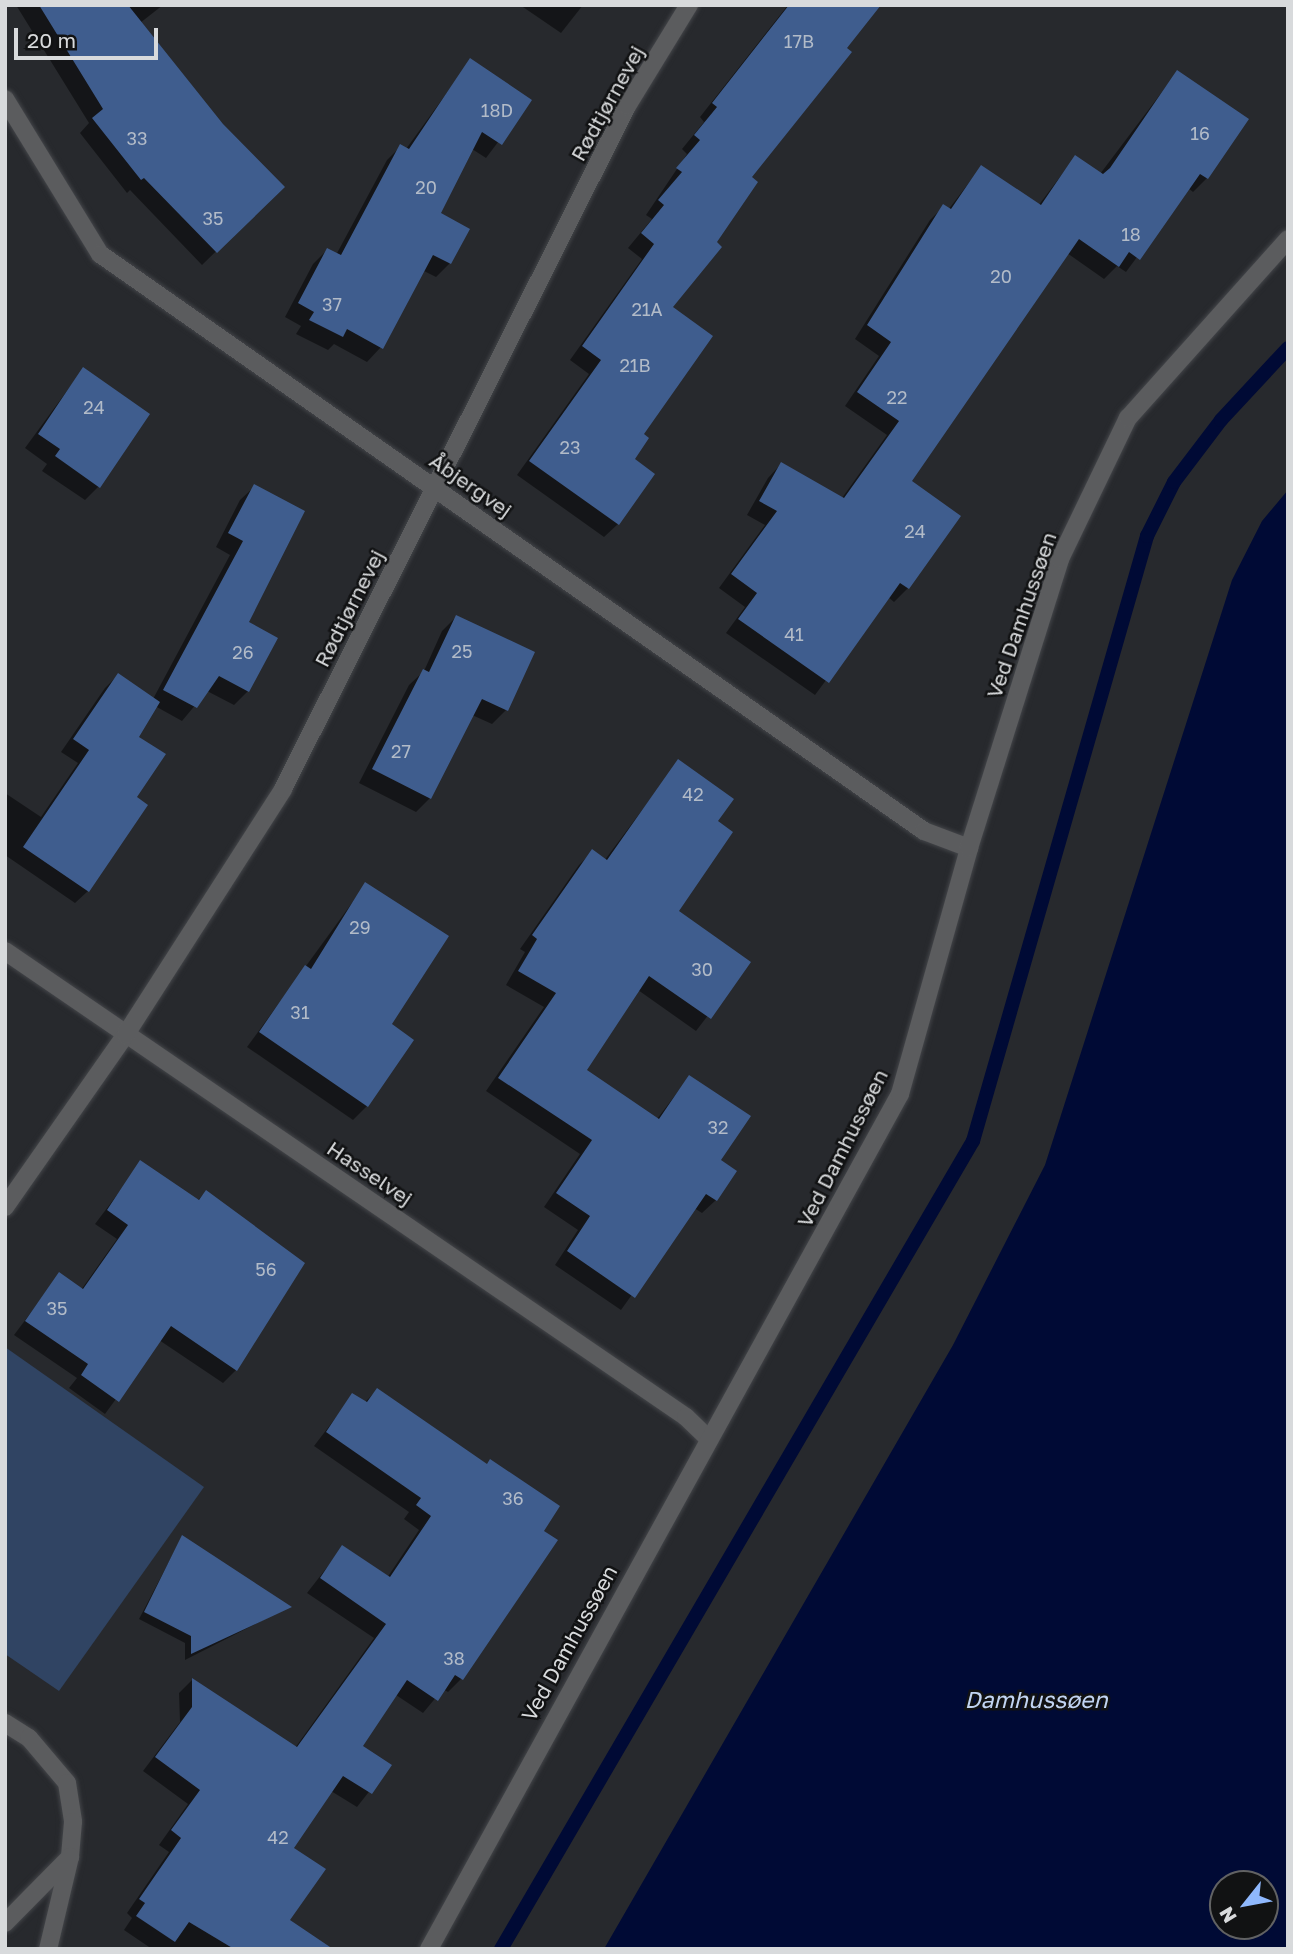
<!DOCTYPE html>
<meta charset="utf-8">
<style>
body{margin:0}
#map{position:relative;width:1293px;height:1954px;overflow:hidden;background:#27292d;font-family:"Golos Text",sans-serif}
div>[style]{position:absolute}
.green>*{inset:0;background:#304463}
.water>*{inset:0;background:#000a35}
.shadow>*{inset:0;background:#0007}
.stream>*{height:14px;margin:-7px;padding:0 7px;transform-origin:7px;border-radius:7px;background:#000a35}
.building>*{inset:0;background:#3f5d8e}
.roads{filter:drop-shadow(0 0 2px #434549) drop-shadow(0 0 2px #434549)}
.minor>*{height:18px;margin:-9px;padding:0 9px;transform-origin:9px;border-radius:9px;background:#5b5c5e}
span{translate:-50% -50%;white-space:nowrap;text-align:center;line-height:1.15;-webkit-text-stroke:5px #111213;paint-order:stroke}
.number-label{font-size:18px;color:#b2bbc8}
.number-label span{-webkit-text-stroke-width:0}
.street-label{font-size:21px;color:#d8dadc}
.water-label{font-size:23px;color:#c1d4f2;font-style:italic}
.frame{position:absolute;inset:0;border:7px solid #d8dadc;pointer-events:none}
.north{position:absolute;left:1209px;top:1870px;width:70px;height:70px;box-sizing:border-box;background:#111213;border:2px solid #616263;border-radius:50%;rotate:239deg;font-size:19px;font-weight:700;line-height:28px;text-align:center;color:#d8dadc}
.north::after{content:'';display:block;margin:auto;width:24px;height:32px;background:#8fb8fd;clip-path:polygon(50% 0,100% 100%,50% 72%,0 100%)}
.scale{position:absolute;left:14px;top:28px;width:144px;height:32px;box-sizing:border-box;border:4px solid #d8dadc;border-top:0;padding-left:9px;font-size:21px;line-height:24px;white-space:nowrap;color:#d8dadc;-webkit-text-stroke:5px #111213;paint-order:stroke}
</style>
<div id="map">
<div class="green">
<i style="clip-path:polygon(5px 1347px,204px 1487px,59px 1691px,5px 1654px)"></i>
</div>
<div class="water">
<i style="clip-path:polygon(evenodd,1288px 490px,1288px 1949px,604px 1949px,953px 1345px,1045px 1165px,1232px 580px,1262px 521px,1288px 490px,1223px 1884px,1265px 1884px,1265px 1926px,1223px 1926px,1223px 1884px)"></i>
</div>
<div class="shadow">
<i style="clip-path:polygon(16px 5px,163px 5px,140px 23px,222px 125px,282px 187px,202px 265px,130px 190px,127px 193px,80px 133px,89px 123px)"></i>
<i style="clip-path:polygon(520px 5px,583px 5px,561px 33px)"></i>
<i style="clip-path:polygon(788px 5px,870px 5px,750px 178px,715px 243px,671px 307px,618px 524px,604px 537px,517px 475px,589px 374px,570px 360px,642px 259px,628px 248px,652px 219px,646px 215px,687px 154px,682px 149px,704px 122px,700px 117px)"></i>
<i style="clip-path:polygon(470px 61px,529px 101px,486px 158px,472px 149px,438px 213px,450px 263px,436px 277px,422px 270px,381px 347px,367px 362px,334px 344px,328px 350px,296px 334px,301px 326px,285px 317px,313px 264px,327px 250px,336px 255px,387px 160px,401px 146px,406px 149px)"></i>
<i style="clip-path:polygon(1177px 72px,1246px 119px,1207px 178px,1193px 192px,1188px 188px,1126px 272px,1117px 266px,1104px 279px,1067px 253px,909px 481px,959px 516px,908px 588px,894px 602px,888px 597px,815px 695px,726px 633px,745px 607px,719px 588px,765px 525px,747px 515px,768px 478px,781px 464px,842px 498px,887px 435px,845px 406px,879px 356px,855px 339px,930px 220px,943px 207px,948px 210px,981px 167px,1038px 206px,1075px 157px,1100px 174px)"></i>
<i style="clip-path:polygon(83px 369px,99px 486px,85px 500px,42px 471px,47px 464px,25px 448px)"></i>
<i style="clip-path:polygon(255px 486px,246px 623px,276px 638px,248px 691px,234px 705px,207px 691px,182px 721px,155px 706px,137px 738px,134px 797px,88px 891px,75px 903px,5px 855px,5px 793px,41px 817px,78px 763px,61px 752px,105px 688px,118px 675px,153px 699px,230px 555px,216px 547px,240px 500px)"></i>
<i style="clip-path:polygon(456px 617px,506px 710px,492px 724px,472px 715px,430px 798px,416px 812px,359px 783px,409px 685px,424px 671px,442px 631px)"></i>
<i style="clip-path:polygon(678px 762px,716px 821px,676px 911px,749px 962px,696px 1031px,638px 990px,584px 1070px,657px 1119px,689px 1077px,719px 1160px,716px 1200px,702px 1213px,694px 1208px,621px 1310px,555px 1265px,578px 1230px,544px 1207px,580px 1154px,486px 1091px,544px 1007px,506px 985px,525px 952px,520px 949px,579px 865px,592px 852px,604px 861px)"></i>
<i style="clip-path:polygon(365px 885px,389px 1025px,367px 1106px,353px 1120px,247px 1047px)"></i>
<i style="clip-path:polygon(141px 1163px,197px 1201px,206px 1192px,236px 1370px,223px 1383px,159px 1340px,105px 1414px,69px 1388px,77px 1378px,14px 1335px,59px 1275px,81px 1290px,117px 1239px,95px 1224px)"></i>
<i style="clip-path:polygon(377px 1390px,541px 1531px,461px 1679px,448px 1692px,443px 1689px,423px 1713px,396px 1695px,360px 1746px,390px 1765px,357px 1807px,331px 1791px,291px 1848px,288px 1921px,330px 1949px,152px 1949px,124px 1930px,132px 1918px,127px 1913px,169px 1852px,159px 1845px,188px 1804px,143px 1771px,180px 1722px,179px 1693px,192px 1680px,295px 1748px,374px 1638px,307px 1593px,342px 1548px,387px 1578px,419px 1530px,404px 1519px,409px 1512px,314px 1446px,353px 1395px,364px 1403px)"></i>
<i style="clip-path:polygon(182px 1537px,289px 1607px,185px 1660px,185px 1643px,139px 1619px)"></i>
</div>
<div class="stream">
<i style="left:501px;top:1949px;width:936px;rotate:-59.71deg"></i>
<i style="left:973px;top:1141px;width:630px;rotate:-73.95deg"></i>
<i style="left:1147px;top:536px;width:60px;rotate:-63.4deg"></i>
<i style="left:1174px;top:482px;width:78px;rotate:-52.8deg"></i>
<i style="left:1221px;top:420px;width:98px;rotate:-47.1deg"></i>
</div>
<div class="building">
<i style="clip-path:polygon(39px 5px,128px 5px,223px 124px,285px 187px,217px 253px,144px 178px,141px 180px,92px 118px,103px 109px)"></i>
<i style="clip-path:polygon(789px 5px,881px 5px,847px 48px,852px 52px,752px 177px,758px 182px,717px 242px,722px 247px,673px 307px,713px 336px,644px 434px,649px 438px,635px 459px,655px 474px,619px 525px,529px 461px,601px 360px,582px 346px,654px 244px,641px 233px,664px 205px,658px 200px,682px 172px,676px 168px,700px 140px,694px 135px,717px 107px,712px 103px)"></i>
<i style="clip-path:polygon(470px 58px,532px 100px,502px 145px,482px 132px,441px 213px,470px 229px,451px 264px,433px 255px,383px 349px,347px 329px,343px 337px,309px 320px,314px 312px,298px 303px,327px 248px,341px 255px,400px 144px,409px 149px)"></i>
<i style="clip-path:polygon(1177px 70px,1249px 119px,1208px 179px,1200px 174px,1140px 260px,1129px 252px,1119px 267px,1079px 239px,912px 481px,961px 516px,909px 589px,900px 583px,829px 683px,738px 619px,757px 593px,731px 574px,777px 511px,759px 501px,781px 462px,844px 498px,899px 421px,857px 392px,891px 342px,867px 325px,943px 204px,951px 209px,981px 165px,1041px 205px,1075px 155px,1103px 174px,1110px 168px)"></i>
<i style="clip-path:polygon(83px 367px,150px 414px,100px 488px,55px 456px,60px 449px,38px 434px)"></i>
<i style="clip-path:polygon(254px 484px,305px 511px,249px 622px,278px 638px,249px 692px,219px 676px,197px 708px,163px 690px,243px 541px,228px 533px)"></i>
<i style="clip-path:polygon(456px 615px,535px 652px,508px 711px,482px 699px,431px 799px,372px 769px,423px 669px,429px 672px)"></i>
<i style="clip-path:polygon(118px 673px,160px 702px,139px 737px,166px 754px,137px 797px,148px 805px,89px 892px,23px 847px,89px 750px,73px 739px)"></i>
<i style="clip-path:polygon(678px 759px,734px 799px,718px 821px,733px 832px,679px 911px,751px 962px,711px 1019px,649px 976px,587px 1070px,659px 1119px,689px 1075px,751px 1116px,721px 1160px,737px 1171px,717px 1201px,706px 1194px,635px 1298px,567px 1251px,590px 1216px,556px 1193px,592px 1140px,498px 1078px,556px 993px,518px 971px,537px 939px,532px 935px,592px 849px,607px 860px)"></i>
<i style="clip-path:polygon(365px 882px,449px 936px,392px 1024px,414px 1040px,368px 1107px,259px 1032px,305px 965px,311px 969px)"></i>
<i style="clip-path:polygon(140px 1160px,199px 1200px,206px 1190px,305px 1263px,237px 1371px,171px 1326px,119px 1402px,81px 1375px,88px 1364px,25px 1321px,59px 1272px,83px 1289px,128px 1225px,107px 1210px)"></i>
<i style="clip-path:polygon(377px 1388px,487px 1464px,490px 1459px,560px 1506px,544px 1531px,558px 1540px,463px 1680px,455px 1675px,438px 1701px,407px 1680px,363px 1746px,392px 1765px,372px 1794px,343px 1776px,294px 1848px,326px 1869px,290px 1920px,333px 1949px,234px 1949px,189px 1922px,175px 1942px,136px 1916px,145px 1903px,139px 1899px,181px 1838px,171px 1830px,200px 1790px,155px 1757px,192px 1707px,192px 1678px,297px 1747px,386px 1624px,320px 1578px,342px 1545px,390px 1577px,431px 1516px,416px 1505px,421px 1498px,326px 1432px,352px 1393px,367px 1402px)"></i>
<i style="clip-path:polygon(182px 1535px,292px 1607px,191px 1654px,191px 1636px,144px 1612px)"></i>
</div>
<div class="roads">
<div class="minor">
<i style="left:5px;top:99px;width:182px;rotate:58.5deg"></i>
<i style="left:100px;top:254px;width:1006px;rotate:35deg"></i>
<i style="left:924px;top:831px;width:48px;rotate:20.7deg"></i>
<i style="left:5px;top:951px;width:825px;rotate:34.38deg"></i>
<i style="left:686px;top:1417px;width:29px;rotate:44deg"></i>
<i style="left:5px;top:1207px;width:211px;rotate:-55deg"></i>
<i style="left:126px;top:1034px;width:291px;rotate:-57.3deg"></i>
<i style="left:283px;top:789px;width:765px;rotate:-63.27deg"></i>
<i style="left:627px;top:106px;width:119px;rotate:-58.5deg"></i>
<i style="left:5px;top:1723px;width:28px;rotate:32deg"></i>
<i style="left:29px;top:1738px;width:59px;rotate:49.8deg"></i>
<i style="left:67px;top:1783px;width:39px;rotate:81deg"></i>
<i style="left:73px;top:1822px;width:35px;rotate:95deg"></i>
<i style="left:70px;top:1857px;width:95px;rotate:103.4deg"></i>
<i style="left:5px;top:1923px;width:93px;rotate:-45.4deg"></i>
<i style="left:429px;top:1949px;width:976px;rotate:-61.15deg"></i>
<i style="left:900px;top:1094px;width:255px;rotate:-74.3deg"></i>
<i style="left:969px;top:848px;width:303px;rotate:-72.5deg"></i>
<i style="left:1060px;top:559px;width:157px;rotate:-64.3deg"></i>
<i style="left:1128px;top:418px;width:240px;rotate:-48.2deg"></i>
</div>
</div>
<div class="number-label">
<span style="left:799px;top:41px">17B</span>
<span style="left:497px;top:110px">18D</span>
<span style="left:1200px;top:133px">16</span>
<span style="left:137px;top:138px">33</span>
<span style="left:426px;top:187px">20</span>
<span style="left:213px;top:218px">35</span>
<span style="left:1131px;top:234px">18</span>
<span style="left:1001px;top:276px">20</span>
<span style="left:332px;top:304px">37</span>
<span style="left:647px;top:309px">21A</span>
<span style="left:635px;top:365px">21B</span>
<span style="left:897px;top:397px">22</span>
<span style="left:94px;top:407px">24</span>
<span style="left:570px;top:447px">23</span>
<span style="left:915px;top:531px">24</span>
<span style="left:794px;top:634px">41</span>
<span style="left:462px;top:651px">25</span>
<span style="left:243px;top:652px">26</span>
<span style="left:401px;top:751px">27</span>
<span style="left:693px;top:794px">42</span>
<span style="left:360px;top:927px">29</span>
<span style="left:702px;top:969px">30</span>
<span style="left:300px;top:1012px">31</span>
<span style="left:718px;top:1127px">32</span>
<span style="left:266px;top:1269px">56</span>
<span style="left:57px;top:1308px">35</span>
<span style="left:513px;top:1498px">36</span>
<span style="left:454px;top:1658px">38</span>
<span style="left:278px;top:1837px">42</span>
</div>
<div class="street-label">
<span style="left:607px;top:103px;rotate:-61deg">Rødtjørnevej</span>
<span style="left:471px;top:485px;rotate:35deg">Åbjergvej</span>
<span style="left:349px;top:608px;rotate:-63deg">Rødtjørnevej</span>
<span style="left:1021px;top:615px;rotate:-71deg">Ved Damhussøen</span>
<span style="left:842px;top:1148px;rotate:-63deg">Ved Damhussøen</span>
<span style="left:370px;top:1173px;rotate:34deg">Hasselvej</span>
<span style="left:569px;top:1643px;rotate:-61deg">Ved Damhussøen</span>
</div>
<div class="water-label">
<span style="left:1036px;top:1699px">Damhussøen</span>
</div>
<div class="frame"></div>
<div class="north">N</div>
<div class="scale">20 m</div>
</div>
